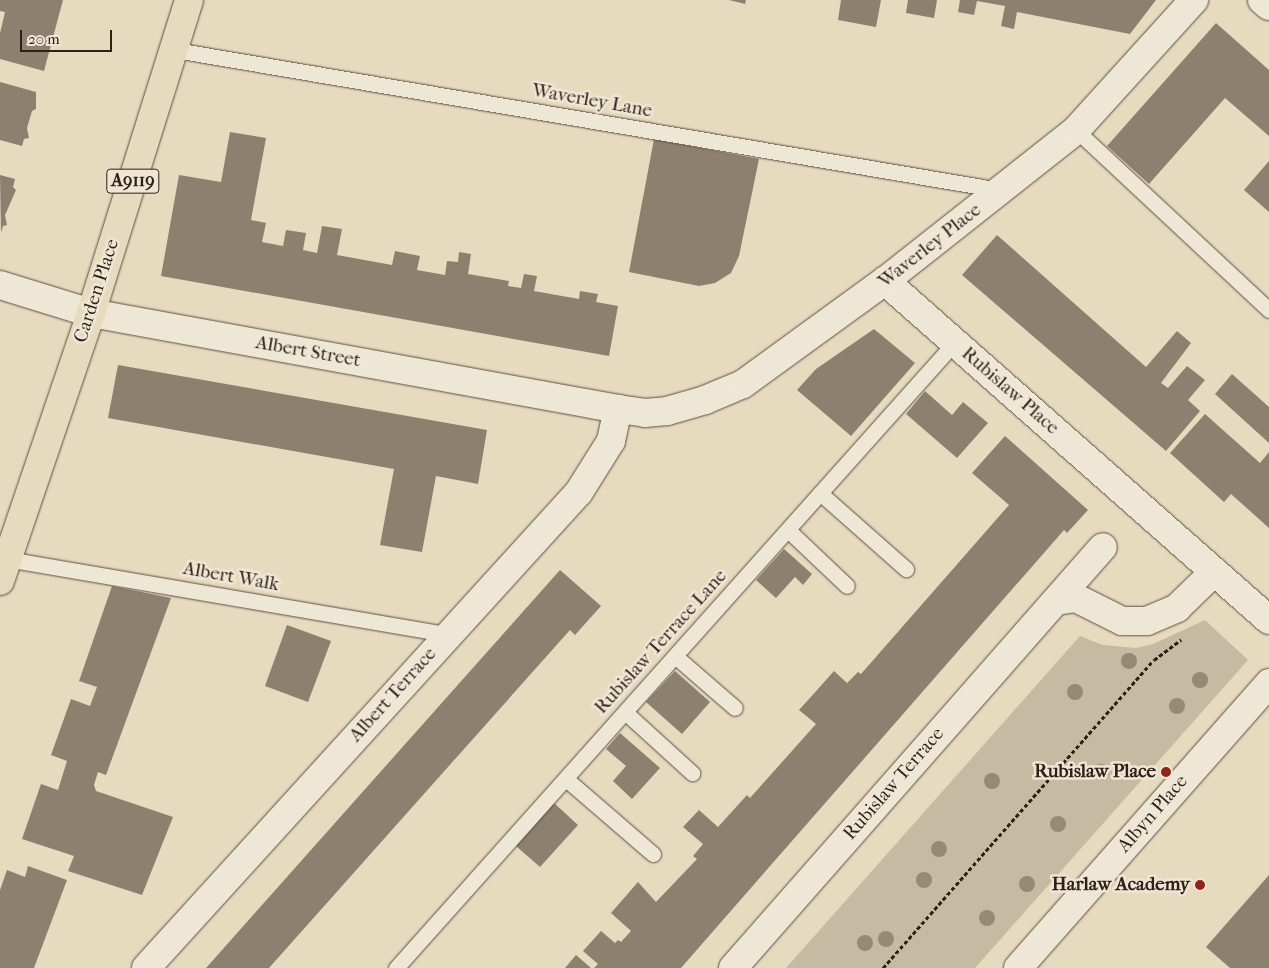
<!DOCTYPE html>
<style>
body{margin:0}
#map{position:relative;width:1269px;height:968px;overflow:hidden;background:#e6dabf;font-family:"IM FELL French Canon",serif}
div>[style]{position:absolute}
.green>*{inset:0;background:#c7baa2}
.building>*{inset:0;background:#8e806e}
.path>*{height:3px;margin-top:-1.5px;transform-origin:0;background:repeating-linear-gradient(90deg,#2f1f16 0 4px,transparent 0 6.5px)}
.roads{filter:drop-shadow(0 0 1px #5d4e40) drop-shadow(0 0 1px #5d4e40)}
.lane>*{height:15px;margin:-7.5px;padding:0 7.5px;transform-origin:7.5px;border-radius:7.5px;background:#efe7d5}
.street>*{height:28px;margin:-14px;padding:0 14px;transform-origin:14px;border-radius:14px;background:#efe7d5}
.secondary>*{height:28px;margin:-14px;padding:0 14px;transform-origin:14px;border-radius:14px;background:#efe7d5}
.primary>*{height:28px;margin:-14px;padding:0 14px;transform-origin:14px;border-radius:14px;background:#e6dabf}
.trees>*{width:16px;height:16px;margin:-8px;border-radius:50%;background:#968975}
.dots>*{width:14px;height:14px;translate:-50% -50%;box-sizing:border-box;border:2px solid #efe7d5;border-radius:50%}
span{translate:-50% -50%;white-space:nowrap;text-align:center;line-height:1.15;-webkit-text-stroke:5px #efe7d5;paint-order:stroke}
.shield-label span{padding:1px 4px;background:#efe7d5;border:1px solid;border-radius:4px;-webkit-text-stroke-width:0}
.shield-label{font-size:18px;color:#2f1f16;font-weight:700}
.street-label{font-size:19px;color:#2f1f16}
.poi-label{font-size:19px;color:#2f1f16;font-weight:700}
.right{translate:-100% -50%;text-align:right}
.scale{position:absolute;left:20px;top:30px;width:92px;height:22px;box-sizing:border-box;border:2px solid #2f1f16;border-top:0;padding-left:6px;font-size:15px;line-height:18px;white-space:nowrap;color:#2f1f16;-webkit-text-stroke:4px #efe7d5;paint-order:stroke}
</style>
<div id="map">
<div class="green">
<i style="clip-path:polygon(1205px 620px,1248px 660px,975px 968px,786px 968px,1080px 636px,1103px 645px,1136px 648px,1153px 644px)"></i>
</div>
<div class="building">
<i style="clip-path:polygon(0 0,63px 0,44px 71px,0 59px,0 33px,5px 12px,0 11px)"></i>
<i style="clip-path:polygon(729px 0,746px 0,745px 4px)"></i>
<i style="clip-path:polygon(841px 0,881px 0,876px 27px,838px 20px)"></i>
<i style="clip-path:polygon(908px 0,937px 0,934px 18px,906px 13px)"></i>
<i style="clip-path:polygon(960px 0,1156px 0,1130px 34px,1017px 12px,1014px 29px,1001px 26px,1005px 6px,977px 1px,974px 15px,958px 12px)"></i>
<i style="clip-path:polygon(1216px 23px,1269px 70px,1269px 136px,1225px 98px,1149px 184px,1107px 146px)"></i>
<i style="clip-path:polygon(0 82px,36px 92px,36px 109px,32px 111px,27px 128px,29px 138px,24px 139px,22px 146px,0 140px)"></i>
<i style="clip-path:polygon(230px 132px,266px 138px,251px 220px,266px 223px,262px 242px,283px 246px,286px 230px,306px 233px,303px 250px,317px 253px,322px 226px,342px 229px,337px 255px,392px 265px,395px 251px,420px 256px,417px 270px,445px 275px,447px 261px,458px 262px,459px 252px,471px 254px,468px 274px,509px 281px,508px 286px,521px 288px,524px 274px,537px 276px,534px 291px,579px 299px,580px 291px,598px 294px,596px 302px,618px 306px,609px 356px,161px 276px,179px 175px,221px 182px)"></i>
<i style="clip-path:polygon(654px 139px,759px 159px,739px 256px,731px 273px,715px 283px,699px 286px,629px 272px)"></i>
<i style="clip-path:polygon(1269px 161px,1269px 212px,1244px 190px)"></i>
<i style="clip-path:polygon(0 175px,15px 179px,13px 187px,16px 190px,5px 215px,7px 225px,3px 226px,1px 233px)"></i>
<i style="clip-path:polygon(997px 235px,1146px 367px,1177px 331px,1191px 343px,1161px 383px,1168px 388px,1187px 366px,1205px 380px,1188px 400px,1200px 411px,1166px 451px,962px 275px)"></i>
<i style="clip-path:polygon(874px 329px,915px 363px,851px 436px,797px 390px,816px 369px)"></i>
<i style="clip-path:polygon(118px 365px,487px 430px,478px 484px,436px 476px,422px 552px,380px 545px,394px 469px,108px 418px)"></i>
<i style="clip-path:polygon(1232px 374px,1269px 407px,1269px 443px,1215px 394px)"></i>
<i style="clip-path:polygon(925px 391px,952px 415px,963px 402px,988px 423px,957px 458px,906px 414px)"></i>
<i style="clip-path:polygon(1205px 414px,1260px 463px,1269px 452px,1269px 528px,1231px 494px,1224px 502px,1170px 453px)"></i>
<i style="clip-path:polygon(1005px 436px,1088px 510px,1067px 533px,1064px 530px,681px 968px,594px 968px,598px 964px,583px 951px,601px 931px,615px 943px,618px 940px,621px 942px,631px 931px,611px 913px,638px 882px,656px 902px,697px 859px,693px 856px,703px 844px,683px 827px,699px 810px,718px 827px,747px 795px,750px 798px,816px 724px,799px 710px,818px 689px,834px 671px,847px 683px,858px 672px,861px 674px,1009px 505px,972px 473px)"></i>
<i style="clip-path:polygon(784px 549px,812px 574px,803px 585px,795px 577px,776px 598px,756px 580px)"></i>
<i style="clip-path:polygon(560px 570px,601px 606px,575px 635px,570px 630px,269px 968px,206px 968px)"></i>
<i style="clip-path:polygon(112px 586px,171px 598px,106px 775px,98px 772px,94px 785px,96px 791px,173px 817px,142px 895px,68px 871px,74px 856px,22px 839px,41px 784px,58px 790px,67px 761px,51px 755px,71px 699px,90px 706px,97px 687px,79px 681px)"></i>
<i style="clip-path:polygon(287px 625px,331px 641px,308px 702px,265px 686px)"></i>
<i style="clip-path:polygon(675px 671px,710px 702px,682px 734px,646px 702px)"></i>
<i style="clip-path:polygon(620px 733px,660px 768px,632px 799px,613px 781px,626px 766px,606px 749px)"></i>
<i style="clip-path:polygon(554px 803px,578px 825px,540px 867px,516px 846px)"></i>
<i style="clip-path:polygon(28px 866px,67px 880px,34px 968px,0 968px,0 890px,7px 870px,25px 877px)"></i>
<i style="clip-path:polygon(1269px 875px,1269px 968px,1230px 968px,1206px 947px)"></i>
<i style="clip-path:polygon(576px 955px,591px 968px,565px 968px)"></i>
</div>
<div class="path">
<i style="left:883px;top:968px;width:410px;rotate:-48.7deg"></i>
<i style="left:1154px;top:660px;width:34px;rotate:-37deg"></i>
</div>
<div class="roads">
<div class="lane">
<i style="left:175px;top:50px;width:837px;rotate:9.63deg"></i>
<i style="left:1076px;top:130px;width:264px;rotate:43deg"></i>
<i style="left:820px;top:493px;width:115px;rotate:41.5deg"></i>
<i style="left:788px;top:530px;width:81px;rotate:43.5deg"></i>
<i style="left:7px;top:559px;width:447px;rotate:9.7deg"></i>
<i style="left:675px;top:656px;width:79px;rotate:40.9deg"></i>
<i style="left:625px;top:712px;width:91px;rotate:42.3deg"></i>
<i style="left:566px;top:779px;width:115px;rotate:40.8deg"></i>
<i style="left:396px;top:968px;width:839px;rotate:-48.24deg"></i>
</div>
<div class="street">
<i style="left:1056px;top:601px;width:20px;rotate:-9deg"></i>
<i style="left:1076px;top:598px;width:51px;rotate:26.6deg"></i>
<i style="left:1122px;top:621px;width:25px"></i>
<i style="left:1147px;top:621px;width:33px;rotate:-23deg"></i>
<i style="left:1177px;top:608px;width:52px;rotate:-44.2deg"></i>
<i style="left:146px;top:968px;width:643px;rotate:-47.71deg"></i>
<i style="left:579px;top:492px;width:60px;rotate:-57.9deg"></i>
<i style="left:611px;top:441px;width:33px;rotate:-78deg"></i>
<i style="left:733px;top:968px;width:560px;rotate:-48.69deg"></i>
</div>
<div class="secondary">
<i style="left:1262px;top:0;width:9px;rotate:41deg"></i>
<i style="left:885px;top:281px;width:512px;rotate:41.44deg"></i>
<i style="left:0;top:285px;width:95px;rotate:17.1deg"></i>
<i style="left:91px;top:313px;width:536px;rotate:10.32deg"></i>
<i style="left:618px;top:409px;width:27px;rotate:8deg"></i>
<i style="left:645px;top:413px;width:22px;rotate:-5deg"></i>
<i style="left:667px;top:411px;width:40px;rotate:-16deg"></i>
<i style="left:705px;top:400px;width:41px;rotate:-22.8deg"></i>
<i style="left:743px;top:384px;width:175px;rotate:-36deg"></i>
<i style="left:885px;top:281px;width:243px;rotate:-38.3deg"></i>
<i style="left:1076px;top:130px;width:176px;rotate:-47.8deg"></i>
<i style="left:1018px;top:968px;width:380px;rotate:-48.6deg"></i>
</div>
<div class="primary">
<i style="left:0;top:581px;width:283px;rotate:-71.2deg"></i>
<i style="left:91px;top:313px;width:328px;rotate:-72.6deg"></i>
</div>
</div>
<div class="trees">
<i style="left:1129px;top:661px"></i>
<i style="left:1200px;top:680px"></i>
<i style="left:1075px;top:692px"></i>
<i style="left:1177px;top:706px"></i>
<i style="left:1101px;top:772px"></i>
<i style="left:992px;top:781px"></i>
<i style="left:1058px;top:824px"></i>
<i style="left:939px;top:849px"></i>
<i style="left:924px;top:880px"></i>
<i style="left:1027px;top:884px"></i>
<i style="left:987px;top:918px"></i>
<i style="left:886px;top:939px"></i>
<i style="left:865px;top:943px"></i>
</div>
<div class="dots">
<i style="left:1166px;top:772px;background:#8f2418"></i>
<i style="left:1200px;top:885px;background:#8f2418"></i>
</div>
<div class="shield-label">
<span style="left:133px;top:181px">A9119</span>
</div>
<div class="street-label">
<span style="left:592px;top:101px;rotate:10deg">Waverley Lane</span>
<span style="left:930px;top:246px;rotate:-38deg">Waverley Place</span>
<span style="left:97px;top:291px;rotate:-72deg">Carden Place</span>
<span style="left:308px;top:352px;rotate:10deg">Albert Street</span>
<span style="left:1010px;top:391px;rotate:41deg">Rubislaw Place</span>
<span style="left:231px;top:577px;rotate:10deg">Albert Walk</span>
<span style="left:661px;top:642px;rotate:-48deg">Rubislaw Terrace Lane</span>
<span style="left:393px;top:695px;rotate:-48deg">Albert Terrace</span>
<span style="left:894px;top:784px;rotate:-49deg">Rubislaw Terrace</span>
<span style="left:1153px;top:814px;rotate:-49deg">Albyn Place</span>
</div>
<div class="poi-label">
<span class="right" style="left:1156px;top:772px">Rubislaw Place</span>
<span class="right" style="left:1190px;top:885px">Harlaw Academy</span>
</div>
<div class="scale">20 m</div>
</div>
